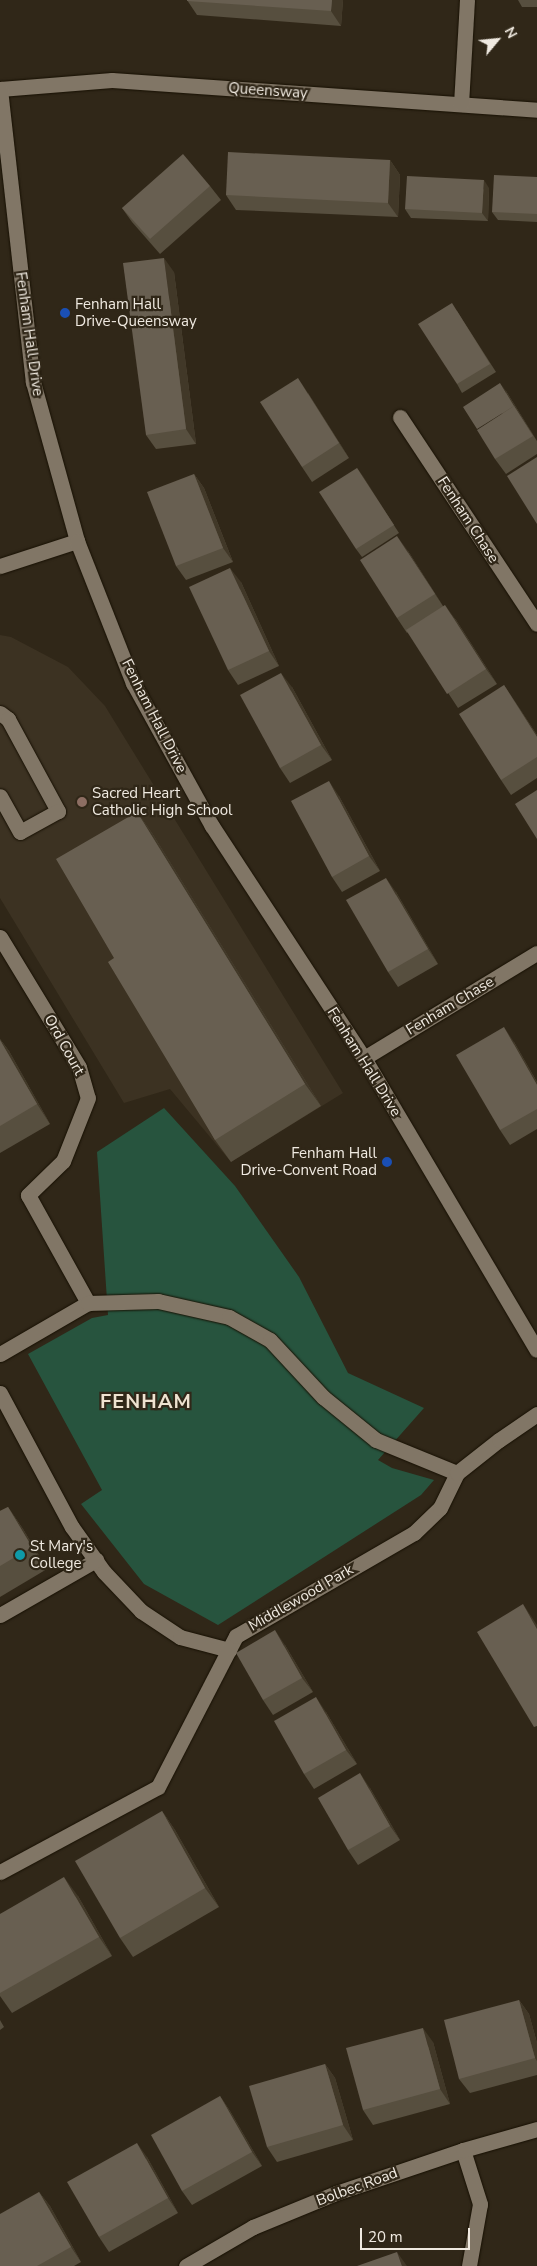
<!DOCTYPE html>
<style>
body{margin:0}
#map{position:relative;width:537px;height:2266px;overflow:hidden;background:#302718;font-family:"Nunito Sans",sans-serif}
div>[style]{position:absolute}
.education>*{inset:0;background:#3c3222}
.green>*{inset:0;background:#27543e}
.roads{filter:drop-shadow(0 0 1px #171003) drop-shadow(0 0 1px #171003)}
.lane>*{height:15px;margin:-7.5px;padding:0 7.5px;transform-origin:7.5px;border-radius:7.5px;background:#817666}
.street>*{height:15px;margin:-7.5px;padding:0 7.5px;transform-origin:7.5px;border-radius:7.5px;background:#817666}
.secondary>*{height:15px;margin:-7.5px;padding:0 7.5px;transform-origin:7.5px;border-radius:7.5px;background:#817666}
.wall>*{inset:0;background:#574f3f}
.shaded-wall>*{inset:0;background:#413828}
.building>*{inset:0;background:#685f51}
.dots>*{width:14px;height:14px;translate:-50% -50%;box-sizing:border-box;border:2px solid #302718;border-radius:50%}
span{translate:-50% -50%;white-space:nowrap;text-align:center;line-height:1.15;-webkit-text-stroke:4.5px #302718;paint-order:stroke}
.street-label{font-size:15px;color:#f0eae1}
.poi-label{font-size:15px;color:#f0eae1}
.left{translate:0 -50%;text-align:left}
.right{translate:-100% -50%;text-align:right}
.district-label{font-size:20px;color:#eee2d0;font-weight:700;letter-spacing:1px}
.north{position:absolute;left:472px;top:15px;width:50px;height:50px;-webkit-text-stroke:4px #302718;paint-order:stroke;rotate:62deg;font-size:14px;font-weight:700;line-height:20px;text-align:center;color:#f0eae1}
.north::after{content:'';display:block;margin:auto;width:18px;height:22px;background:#f0eae1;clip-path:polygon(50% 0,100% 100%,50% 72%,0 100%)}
.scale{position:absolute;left:360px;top:2228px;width:110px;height:22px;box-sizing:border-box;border:2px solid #f0eae1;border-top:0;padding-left:6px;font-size:15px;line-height:18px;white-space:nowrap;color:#f0eae1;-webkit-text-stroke:4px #302718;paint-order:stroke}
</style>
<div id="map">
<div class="education">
<i style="clip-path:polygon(0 635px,11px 637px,68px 667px,105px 706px,343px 1093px,231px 1162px,170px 1089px,124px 1103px,0 898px)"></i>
</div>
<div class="green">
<i style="clip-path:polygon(164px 1108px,235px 1186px,299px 1277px,348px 1373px,424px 1408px,378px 1460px,392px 1468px,434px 1480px,421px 1495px,218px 1625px,144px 1584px,81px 1504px,102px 1490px,28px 1354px,92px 1318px,108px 1315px,97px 1152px)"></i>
</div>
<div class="roads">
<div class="lane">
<i style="left:0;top:713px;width:10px;rotate:37deg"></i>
<i style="left:8px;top:719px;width:105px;rotate:61.5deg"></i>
<i style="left:58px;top:811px;width:43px;rotate:151.1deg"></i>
<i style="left:20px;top:832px;width:41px;rotate:-119.1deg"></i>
<i style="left:63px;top:1161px;width:49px;rotate:135.8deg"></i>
<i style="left:28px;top:1195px;width:124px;rotate:60.9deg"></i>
<i style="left:0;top:1354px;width:102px;rotate:-30.1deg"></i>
<i style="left:88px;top:1303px;width:70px;rotate:-1.6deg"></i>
<i style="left:158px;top:1301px;width:73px;rotate:12.7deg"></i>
<i style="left:229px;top:1317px;width:47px;rotate:29.3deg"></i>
<i style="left:270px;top:1340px;width:78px;rotate:47.1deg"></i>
<i style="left:323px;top:1397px;width:68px;rotate:39.1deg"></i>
<i style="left:376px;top:1440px;width:87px;rotate:22.2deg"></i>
<i style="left:0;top:1393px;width:152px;rotate:61.8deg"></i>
<i style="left:72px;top:1527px;width:55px;rotate:54.6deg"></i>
<i style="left:104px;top:1572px;width:54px;rotate:46.5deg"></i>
<i style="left:141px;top:1611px;width:47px;rotate:33.7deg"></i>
<i style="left:180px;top:1637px;width:51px;rotate:14.9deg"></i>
<i style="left:0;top:1615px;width:111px;rotate:-29.8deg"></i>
</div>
<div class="street">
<i style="left:0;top:89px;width:112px;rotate:-4.6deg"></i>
<i style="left:112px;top:80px;width:426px;rotate:4deg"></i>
<i style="left:461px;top:104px;width:104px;rotate:-86.7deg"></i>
<i style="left:400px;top:417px;width:248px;rotate:56.5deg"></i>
<i style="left:0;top:566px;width:81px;rotate:-18deg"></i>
<i style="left:0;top:937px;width:152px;rotate:58.7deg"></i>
<i style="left:79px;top:1067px;width:32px;rotate:74deg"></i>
<i style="left:88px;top:1098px;width:68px;rotate:111.6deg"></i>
<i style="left:364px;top:1058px;width:202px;rotate:-31.3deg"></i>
<i style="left:0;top:1872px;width:179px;rotate:-28.3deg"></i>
<i style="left:158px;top:1787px;width:170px;rotate:-62.7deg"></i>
<i style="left:236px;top:1636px;width:206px;rotate:-30.1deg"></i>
<i style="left:414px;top:1533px;width:36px;rotate:-44deg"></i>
<i style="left:440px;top:1508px;width:39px;rotate:-64deg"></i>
<i style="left:457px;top:1473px;width:53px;rotate:-38.2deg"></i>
<i style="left:499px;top:1440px;width:46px;rotate:-34.4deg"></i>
<i style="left:463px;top:2150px;width:57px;rotate:72.5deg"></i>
<i style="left:480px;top:2204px;width:63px;rotate:100.1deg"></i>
<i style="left:186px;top:2266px;width:78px;rotate:-30.2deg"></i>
<i style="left:253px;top:2227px;width:90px;rotate:-22.3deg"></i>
<i style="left:336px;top:2193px;width:134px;rotate:-18.7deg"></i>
<i style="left:463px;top:2150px;width:77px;rotate:-15.8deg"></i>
</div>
<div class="secondary">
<i style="left:0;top:89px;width:295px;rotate:83.6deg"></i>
<i style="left:33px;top:382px;width:165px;rotate:74.5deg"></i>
<i style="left:77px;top:541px;width:153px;rotate:68.5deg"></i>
<i style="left:133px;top:683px;width:163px;rotate:61.1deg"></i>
<i style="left:212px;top:826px;width:277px;rotate:56.8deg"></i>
<i style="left:364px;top:1058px;width:339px;rotate:59.4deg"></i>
</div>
</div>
<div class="wall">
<i style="clip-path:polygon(187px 0,343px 0,341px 26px,197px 15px)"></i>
<i style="clip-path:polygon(518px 0,537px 0,537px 7px,522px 7px)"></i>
<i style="clip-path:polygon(390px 160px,400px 175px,398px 217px,236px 210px,226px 195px)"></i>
<i style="clip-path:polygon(537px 177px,537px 222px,498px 220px,492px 212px)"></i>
<i style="clip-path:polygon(210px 186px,221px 200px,160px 254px,132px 222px,122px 208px)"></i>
<i style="clip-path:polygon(489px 188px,488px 221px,411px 218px,405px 209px)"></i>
<i style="clip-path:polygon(174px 272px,196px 444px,156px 449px,146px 435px)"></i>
<i style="clip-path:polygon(457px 311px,496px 372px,462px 393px,457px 384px)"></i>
<i style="clip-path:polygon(506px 391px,537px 441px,537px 454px,506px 474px,495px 459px)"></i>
<i style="clip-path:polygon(308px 393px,349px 458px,312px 482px,302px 467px)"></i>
<i style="clip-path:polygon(357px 468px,399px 533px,362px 557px,356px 549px)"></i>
<i style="clip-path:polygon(194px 474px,204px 488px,233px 562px,186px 580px,176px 566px)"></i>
<i style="clip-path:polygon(408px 551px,443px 606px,456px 620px,497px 684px,458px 708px,408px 632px,407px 633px,397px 618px)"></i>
<i style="clip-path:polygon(241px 582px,279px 666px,238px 685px,228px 670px)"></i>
<i style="clip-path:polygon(504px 685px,537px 735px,537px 778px,511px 795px,501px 780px)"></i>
<i style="clip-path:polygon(292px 687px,332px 760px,290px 783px,280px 768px)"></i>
<i style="clip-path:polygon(339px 796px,380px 871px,342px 892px,332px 877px)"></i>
<i style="clip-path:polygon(137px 812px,152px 833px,321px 1106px,231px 1162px,215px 1140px,114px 958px)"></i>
<i style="clip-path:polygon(396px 892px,438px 964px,398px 987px,388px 972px)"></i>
<i style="clip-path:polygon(0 1039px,9px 1051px,50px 1124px,0 1153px)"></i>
<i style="clip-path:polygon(514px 1042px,537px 1082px,537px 1129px,510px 1145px,500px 1130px)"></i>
<i style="clip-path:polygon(8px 1507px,23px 1529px,47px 1569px,0 1597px,0 1511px)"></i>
<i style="clip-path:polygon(285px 1645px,313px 1692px,273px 1715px,263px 1700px)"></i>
<i style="clip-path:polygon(326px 1712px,357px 1764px,314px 1789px,304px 1774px)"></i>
<i style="clip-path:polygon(370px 1788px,400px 1840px,358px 1865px,348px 1850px)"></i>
<i style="clip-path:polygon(162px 1811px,175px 1830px,219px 1907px,133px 1957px,120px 1938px)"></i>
<i style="clip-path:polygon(78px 1896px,112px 1956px,12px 2013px,0 1996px,0 1914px)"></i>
<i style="clip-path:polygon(519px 2000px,529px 2014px,537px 2043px,537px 2075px,470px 2093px,459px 2079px)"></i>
<i style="clip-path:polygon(0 2020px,4px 2027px,0 2030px)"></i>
<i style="clip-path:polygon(433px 2042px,450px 2104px,373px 2125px,363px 2110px)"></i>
<i style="clip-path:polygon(325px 2064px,335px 2078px,353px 2140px,277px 2162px,267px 2147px)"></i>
<i style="clip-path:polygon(220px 2096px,230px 2111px,262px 2166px,192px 2205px,182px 2191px)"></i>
<i style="clip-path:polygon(147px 2157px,178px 2213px,109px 2252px,99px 2237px)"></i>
<i style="clip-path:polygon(39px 2192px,50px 2206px,81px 2262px,74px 2266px,0 2266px)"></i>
</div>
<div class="shaded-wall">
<i style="clip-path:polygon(332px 0,343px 0,341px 26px,331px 11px)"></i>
<i style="clip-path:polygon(390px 160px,400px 175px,398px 217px,388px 203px)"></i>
<i style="clip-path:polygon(484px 180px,489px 188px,488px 221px,482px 213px)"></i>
<i style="clip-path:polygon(164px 258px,174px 272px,196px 444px,186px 429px)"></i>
<i style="clip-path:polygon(298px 378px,308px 393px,349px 458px,339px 443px)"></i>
<i style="clip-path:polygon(500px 383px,506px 391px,537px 441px,514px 406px)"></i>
<i style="clip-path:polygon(357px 468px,363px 476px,399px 533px,394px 525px)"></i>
<i style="clip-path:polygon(194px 474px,204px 488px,233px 562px,223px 548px)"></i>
<i style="clip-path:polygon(397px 536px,408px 551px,445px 609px,435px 594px)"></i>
<i style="clip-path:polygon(230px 568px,241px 582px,279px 666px,269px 651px)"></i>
<i style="clip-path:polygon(445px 605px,456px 620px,497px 684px,486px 669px)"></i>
<i style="clip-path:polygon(281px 673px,292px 687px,332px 760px,321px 745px)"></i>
<i style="clip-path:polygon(504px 685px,537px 735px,537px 737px)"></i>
<i style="clip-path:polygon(329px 781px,339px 796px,380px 871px,369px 856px)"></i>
<i style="clip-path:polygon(137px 812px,152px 833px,321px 1106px,305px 1084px)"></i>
<i style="clip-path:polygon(386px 878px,396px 892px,438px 964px,428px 949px)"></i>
<i style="clip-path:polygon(504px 1027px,514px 1042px,537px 1082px,537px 1085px)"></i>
<i style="clip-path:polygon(0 1039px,9px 1051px,50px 1124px,37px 1104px,0 1040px)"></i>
<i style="clip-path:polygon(8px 1507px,23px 1529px,47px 1569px,32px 1547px)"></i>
<i style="clip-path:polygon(523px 1604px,537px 1625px,537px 1629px)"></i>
<i style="clip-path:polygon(275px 1630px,285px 1645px,313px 1692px,302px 1678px)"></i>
<i style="clip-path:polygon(316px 1697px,326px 1712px,357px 1764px,346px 1750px)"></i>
<i style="clip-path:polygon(360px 1773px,370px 1788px,400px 1840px,390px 1826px)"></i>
<i style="clip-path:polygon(162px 1811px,175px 1830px,219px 1907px,205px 1888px)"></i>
<i style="clip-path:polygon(64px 1877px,78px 1896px,112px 1956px,99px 1937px)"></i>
<i style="clip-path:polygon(519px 2000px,529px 2014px,537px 2043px,537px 2061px,535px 2058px)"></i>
<i style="clip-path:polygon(423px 2028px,433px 2042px,450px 2104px,440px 2089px)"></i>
<i style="clip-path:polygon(325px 2064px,335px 2078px,353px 2140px,343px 2125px)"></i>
<i style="clip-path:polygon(220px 2096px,230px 2111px,262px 2166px,252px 2152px)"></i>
<i style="clip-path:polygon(137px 2143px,147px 2157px,178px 2213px,168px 2198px)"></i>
<i style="clip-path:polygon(39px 2192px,50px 2206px,81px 2262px,71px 2247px)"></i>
<i style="clip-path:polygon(397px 2252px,407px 2266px,402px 2266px)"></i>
</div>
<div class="building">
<i style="clip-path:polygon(187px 0,332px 0,331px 11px,187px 1px)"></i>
<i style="clip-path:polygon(228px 152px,390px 160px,388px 203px,226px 195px)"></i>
<i style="clip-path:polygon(183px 154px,210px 186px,150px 239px,122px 208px)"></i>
<i style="clip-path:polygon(494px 175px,537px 177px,537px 214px,492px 212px)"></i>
<i style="clip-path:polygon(407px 176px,484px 180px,482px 213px,405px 209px)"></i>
<i style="clip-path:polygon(164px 258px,186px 429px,146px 435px,123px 263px)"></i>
<i style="clip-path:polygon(452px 303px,490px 364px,457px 384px,418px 324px)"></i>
<i style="clip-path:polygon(298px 378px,339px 443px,302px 467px,260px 402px)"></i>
<i style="clip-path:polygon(500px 383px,518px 413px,514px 406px,477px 429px,463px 407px)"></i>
<i style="clip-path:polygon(514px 406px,533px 436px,495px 459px,477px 430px)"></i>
<i style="clip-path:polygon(537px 457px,537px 524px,507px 476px)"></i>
<i style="clip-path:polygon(357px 468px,394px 525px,356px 549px,319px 492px)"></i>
<i style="clip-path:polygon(194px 474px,223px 548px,176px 566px,147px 492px)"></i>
<i style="clip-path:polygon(397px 536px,435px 594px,397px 618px,360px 560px)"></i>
<i style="clip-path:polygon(230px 568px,269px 651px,228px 670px,189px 587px)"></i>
<i style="clip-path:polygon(445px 605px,486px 669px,447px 694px,406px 630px)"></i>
<i style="clip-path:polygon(281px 673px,321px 745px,280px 768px,240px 695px)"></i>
<i style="clip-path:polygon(504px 685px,537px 737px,537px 757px,501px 780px,459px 714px)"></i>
<i style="clip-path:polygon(329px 781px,369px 856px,332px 877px,291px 801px)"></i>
<i style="clip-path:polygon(537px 790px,537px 839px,515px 804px)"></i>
<i style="clip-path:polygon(137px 812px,305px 1084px,215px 1140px,108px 962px,114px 958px,56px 859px)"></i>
<i style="clip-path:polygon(386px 878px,428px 949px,388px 972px,346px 900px)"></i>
<i style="clip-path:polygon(504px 1027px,537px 1085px,537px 1109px,500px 1130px,456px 1055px)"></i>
<i style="clip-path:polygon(0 1040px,37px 1104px,0 1126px)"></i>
<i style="clip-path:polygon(8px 1507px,32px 1547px,0 1566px,0 1511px)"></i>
<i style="clip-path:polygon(523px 1604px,537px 1629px,537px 1726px,534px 1727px,477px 1632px)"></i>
<i style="clip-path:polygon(275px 1630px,302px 1678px,263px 1700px,236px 1653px)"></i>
<i style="clip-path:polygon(316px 1697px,346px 1750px,304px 1774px,274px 1721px)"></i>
<i style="clip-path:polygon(360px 1773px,390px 1826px,348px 1850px,318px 1798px)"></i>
<i style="clip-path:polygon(162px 1811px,205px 1888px,120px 1938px,75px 1861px)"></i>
<i style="clip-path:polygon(64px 1877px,99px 1937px,0 1993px,0 1914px)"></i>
<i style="clip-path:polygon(519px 2000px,535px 2058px,459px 2079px,444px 2020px)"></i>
<i style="clip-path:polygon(423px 2028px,440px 2089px,363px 2110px,346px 2048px)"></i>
<i style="clip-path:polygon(325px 2064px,343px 2125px,267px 2147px,249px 2086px)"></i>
<i style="clip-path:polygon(220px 2096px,252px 2152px,182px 2191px,151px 2135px)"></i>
<i style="clip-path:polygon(137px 2143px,168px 2198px,99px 2237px,67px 2182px)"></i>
<i style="clip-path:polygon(39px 2192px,71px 2247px,37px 2266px,0 2266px,0 2214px)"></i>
<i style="clip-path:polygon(397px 2252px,402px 2266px,357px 2266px)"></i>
</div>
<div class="dots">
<i style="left:65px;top:313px;background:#1a4fb4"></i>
<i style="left:82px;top:802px;background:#8d6e63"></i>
<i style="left:387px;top:1162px;background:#1a4fb4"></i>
<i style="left:20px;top:1555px;background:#0f9aa8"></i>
</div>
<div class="street-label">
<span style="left:268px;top:91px;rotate:4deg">Queensway</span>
<span style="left:29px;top:334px;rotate:82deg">Fenham Hall Drive</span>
<span style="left:468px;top:520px;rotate:57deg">Fenham Chase</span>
<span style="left:154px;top:716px;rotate:63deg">Fenham Hall Drive</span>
<span style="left:450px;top:1006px;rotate:-31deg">Fenham Chase</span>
<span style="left:64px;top:1045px;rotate:61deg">Ord Court</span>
<span style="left:364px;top:1062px;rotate:58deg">Fenham Hall Drive</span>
<span style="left:301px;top:1598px;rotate:-30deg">Middlewood Park</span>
<span style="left:357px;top:2187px;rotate:-20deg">Bolbec Road</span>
</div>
<div class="poi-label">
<span class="left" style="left:75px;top:313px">Fenham Hall<br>Drive-Queensway</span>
<span class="left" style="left:92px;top:802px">Sacred Heart<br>Catholic High School</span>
<span class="right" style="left:377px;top:1162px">Fenham Hall<br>Drive-Convent Road</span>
<span class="left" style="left:30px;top:1555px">St Mary's<br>College</span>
</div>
<div class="district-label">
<span style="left:146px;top:1401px">FENHAM</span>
</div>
<div class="north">N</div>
<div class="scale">20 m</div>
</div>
